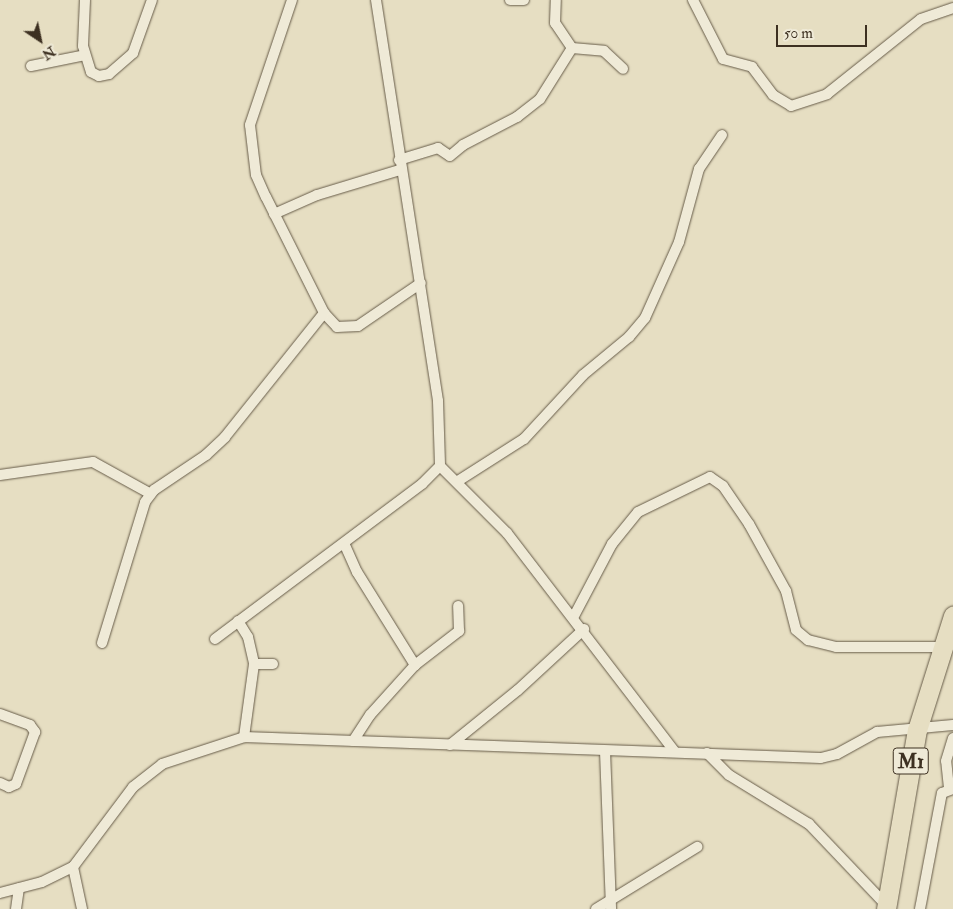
<!DOCTYPE html>
<style>
body{margin:0}
#map{position:relative;width:953px;height:909px;overflow:hidden;background:#e6dec2;font-family:"IM FELL Double Pica",serif}
div>[style]{position:absolute}
.roads{filter:drop-shadow(0 0 1px #675c49) drop-shadow(0 0 1px #675c49)}
.street>*{height:10px;margin:-5px;padding:0 5px;transform-origin:5px;border-radius:5px;background:#efead7}
.highway>*{height:19px;margin:-9.5px;padding:0 9.5px;transform-origin:9.5px;border-radius:9.5px;background:#e6dec2}
span{translate:-50% -50%;white-space:nowrap;text-align:center;line-height:1.15;-webkit-text-stroke:4px #efead7;paint-order:stroke}
.shield-label span{padding:1px 4px;background:#efead7;border:1px solid;border-radius:4px;-webkit-text-stroke-width:0}
.shield-label{font-size:20px;color:#3d3021;font-weight:700}
.north{position:absolute;left:15px;top:15px;width:50px;height:50px;-webkit-text-stroke:4px #efead7;paint-order:stroke;rotate:146deg;font-size:14px;font-weight:700;line-height:20px;text-align:center;color:#3d3021}
.north::after{content:'';display:block;margin:auto;width:18px;height:22px;background:#3d3021;clip-path:polygon(50% 0,100% 100%,50% 72%,0 100%)}
.scale{position:absolute;left:776px;top:25px;width:91px;height:22px;box-sizing:border-box;border:2px solid #3d3021;border-top:0;padding-left:6px;font-size:15px;line-height:18px;white-space:nowrap;color:#3d3021;-webkit-text-stroke:4px #efead7;paint-order:stroke}
</style>
<div id="map">
<div class="roads">
<div class="street">
<i style="left:85px;top:0;width:46px;rotate:92.5deg"></i>
<i style="left:83px;top:46px;width:27px;rotate:73deg"></i>
<i style="left:91px;top:72px;width:9px;rotate:27deg"></i>
<i style="left:99px;top:76px;width:10px;rotate:-11deg"></i>
<i style="left:109px;top:74px;width:32px;rotate:-41deg"></i>
<i style="left:133px;top:53px;width:56px;rotate:-70.3deg"></i>
<i style="left:292px;top:0;width:132px;rotate:108.6deg"></i>
<i style="left:250px;top:125px;width:50px;rotate:83.2deg"></i>
<i style="left:256px;top:175px;width:24px;rotate:66deg"></i>
<i style="left:266px;top:197px;width:130px;rotate:63.4deg"></i>
<i style="left:324px;top:313px;width:19px;rotate:47deg"></i>
<i style="left:337px;top:327px;width:21px;rotate:-3deg"></i>
<i style="left:358px;top:326px;width:76px;rotate:-34.3deg"></i>
<i style="left:376px;top:0;width:406px;rotate:81.2deg"></i>
<i style="left:438px;top:401px;width:65px;rotate:88.2deg"></i>
<i style="left:440px;top:466px;width:95px;rotate:45deg"></i>
<i style="left:507px;top:533px;width:276px;rotate:52.5deg"></i>
<i style="left:510px;top:0;width:14px"></i>
<i style="left:693px;top:0;width:66px;rotate:63deg"></i>
<i style="left:723px;top:59px;width:30px;rotate:15deg"></i>
<i style="left:752px;top:67px;width:35px;rotate:53deg"></i>
<i style="left:773px;top:95px;width:21px;rotate:31deg"></i>
<i style="left:791px;top:106px;width:38px;rotate:-18deg"></i>
<i style="left:827px;top:94px;width:120px;rotate:-38.6deg"></i>
<i style="left:921px;top:19px;width:34px;rotate:-19deg"></i>
<i style="left:572px;top:48px;width:32px;rotate:5deg"></i>
<i style="left:604px;top:51px;width:26px;rotate:43deg"></i>
<i style="left:31px;top:66px;width:55px;rotate:-11.5deg"></i>
<i style="left:399px;top:160px;width:41px;rotate:-17.1deg"></i>
<i style="left:438px;top:148px;width:14px;rotate:34deg"></i>
<i style="left:450px;top:156px;width:17px;rotate:-40deg"></i>
<i style="left:463px;top:145px;width:61px;rotate:-27.4deg"></i>
<i style="left:517px;top:117px;width:29px;rotate:-38deg"></i>
<i style="left:540px;top:99px;width:60px;rotate:-57.9deg"></i>
<i style="left:572px;top:48px;width:30px;rotate:-124deg"></i>
<i style="left:555px;top:23px;width:23px;rotate:-88deg"></i>
<i style="left:274px;top:214px;width:47px;rotate:-23.8deg"></i>
<i style="left:317px;top:195px;width:87px;rotate:-16.8deg"></i>
<i style="left:0;top:475px;width:94px;rotate:-8deg"></i>
<i style="left:93px;top:462px;width:66px;rotate:28.9deg"></i>
<i style="left:458px;top:481px;width:78px;rotate:-32.5deg"></i>
<i style="left:524px;top:439px;width:87px;rotate:-47.3deg"></i>
<i style="left:583px;top:375px;width:60px;rotate:-39.6deg"></i>
<i style="left:629px;top:337px;width:25px;rotate:-50deg"></i>
<i style="left:645px;top:318px;width:83px;rotate:-65.9deg"></i>
<i style="left:679px;top:242px;width:76px;rotate:-74.7deg"></i>
<i style="left:699px;top:169px;width:41px;rotate:-55.9deg"></i>
<i style="left:344px;top:543px;width:32px;rotate:66deg"></i>
<i style="left:357px;top:572px;width:110px;rotate:58.1deg"></i>
<i style="left:415px;top:665px;width:67px;rotate:132deg"></i>
<i style="left:370px;top:715px;width:31px;rotate:123deg"></i>
<i style="left:573px;top:618px;width:84px;rotate:-62.2deg"></i>
<i style="left:612px;top:544px;width:41px;rotate:-50.9deg"></i>
<i style="left:638px;top:512px;width:80px;rotate:-25.9deg"></i>
<i style="left:710px;top:477px;width:16px;rotate:35deg"></i>
<i style="left:723px;top:486px;width:46px;rotate:55.6deg"></i>
<i style="left:749px;top:524px;width:77px;rotate:61.1deg"></i>
<i style="left:786px;top:591px;width:40px;rotate:75.6deg"></i>
<i style="left:796px;top:630px;width:16px;rotate:40deg"></i>
<i style="left:808px;top:640px;width:29px;rotate:14deg"></i>
<i style="left:836px;top:647px;width:106px"></i>
<i style="left:238px;top:621px;width:19px;rotate:58deg"></i>
<i style="left:248px;top:637px;width:28px;rotate:77deg"></i>
<i style="left:254px;top:664px;width:19px"></i>
<i style="left:215px;top:639px;width:259px;rotate:-36.8deg"></i>
<i style="left:422px;top:484px;width:25px;rotate:-45deg"></i>
<i style="left:102px;top:643px;width:147px;rotate:-73deg"></i>
<i style="left:145px;top:502px;width:15px;rotate:-53deg"></i>
<i style="left:154px;top:490px;width:63px;rotate:-33.9deg"></i>
<i style="left:206px;top:455px;width:26px;rotate:-43deg"></i>
<i style="left:225px;top:437px;width:159px;rotate:-51.4deg"></i>
<i style="left:415px;top:665px;width:56px;rotate:-37.7deg"></i>
<i style="left:459px;top:631px;width:25px;rotate:-92deg"></i>
<i style="left:0;top:714px;width:32px;rotate:20deg"></i>
<i style="left:30px;top:725px;width:9px;rotate:54deg"></i>
<i style="left:35px;top:732px;width:55px;rotate:110.1deg"></i>
<i style="left:16px;top:784px;width:8px;rotate:157deg"></i>
<i style="left:9px;top:787px;width:10px;rotate:-156deg"></i>
<i style="left:244px;top:737px;width:74px;rotate:-82.2deg"></i>
<i style="left:450px;top:745px;width:87px;rotate:-39deg"></i>
<i style="left:518px;top:690px;width:90px;rotate:-42.7deg"></i>
<i style="left:605px;top:751px;width:158px;rotate:87.8deg"></i>
<i style="left:707px;top:753px;width:31px;rotate:45deg"></i>
<i style="left:729px;top:775px;width:94px;rotate:31.5deg"></i>
<i style="left:809px;top:824px;width:113px;rotate:46.4deg"></i>
<i style="left:949px;top:788px;width:27px;rotate:-96deg"></i>
<i style="left:946px;top:761px;width:24px;rotate:-73deg"></i>
<i style="left:73px;top:867px;width:43px;rotate:77.9deg"></i>
<i style="left:0;top:893px;width:43px;rotate:-14.7deg"></i>
<i style="left:42px;top:882px;width:34px;rotate:-26deg"></i>
<i style="left:73px;top:867px;width:100px;rotate:-53.1deg"></i>
<i style="left:133px;top:787px;width:37px;rotate:-38deg"></i>
<i style="left:162px;top:764px;width:86px;rotate:-18.2deg"></i>
<i style="left:244px;top:737px;width:577px;rotate:2.08deg"></i>
<i style="left:821px;top:758px;width:16px;rotate:-14deg"></i>
<i style="left:837px;top:754px;width:46px;rotate:-28.8deg"></i>
<i style="left:877px;top:732px;width:76px;rotate:-5.3deg"></i>
<i style="left:16px;top:909px;width:21px;rotate:-82deg"></i>
<i style="left:596px;top:909px;width:119px;rotate:-31.5deg"></i>
<i style="left:920px;top:909px;width:118px;rotate:-79.3deg"></i>
<i style="left:942px;top:793px;width:12px;rotate:-20deg"></i>
</div>
<div class="highway">
<i style="left:886px;top:909px;width:182px;rotate:-80.2deg"></i>
<i style="left:917px;top:730px;width:120px;rotate:-72.5deg"></i>
</div>
</div>
<div class="shield-label">
<span style="left:911px;top:761px">M1</span>
</div>
<div class="north">N</div>
<div class="scale">50 m</div>
</div>
